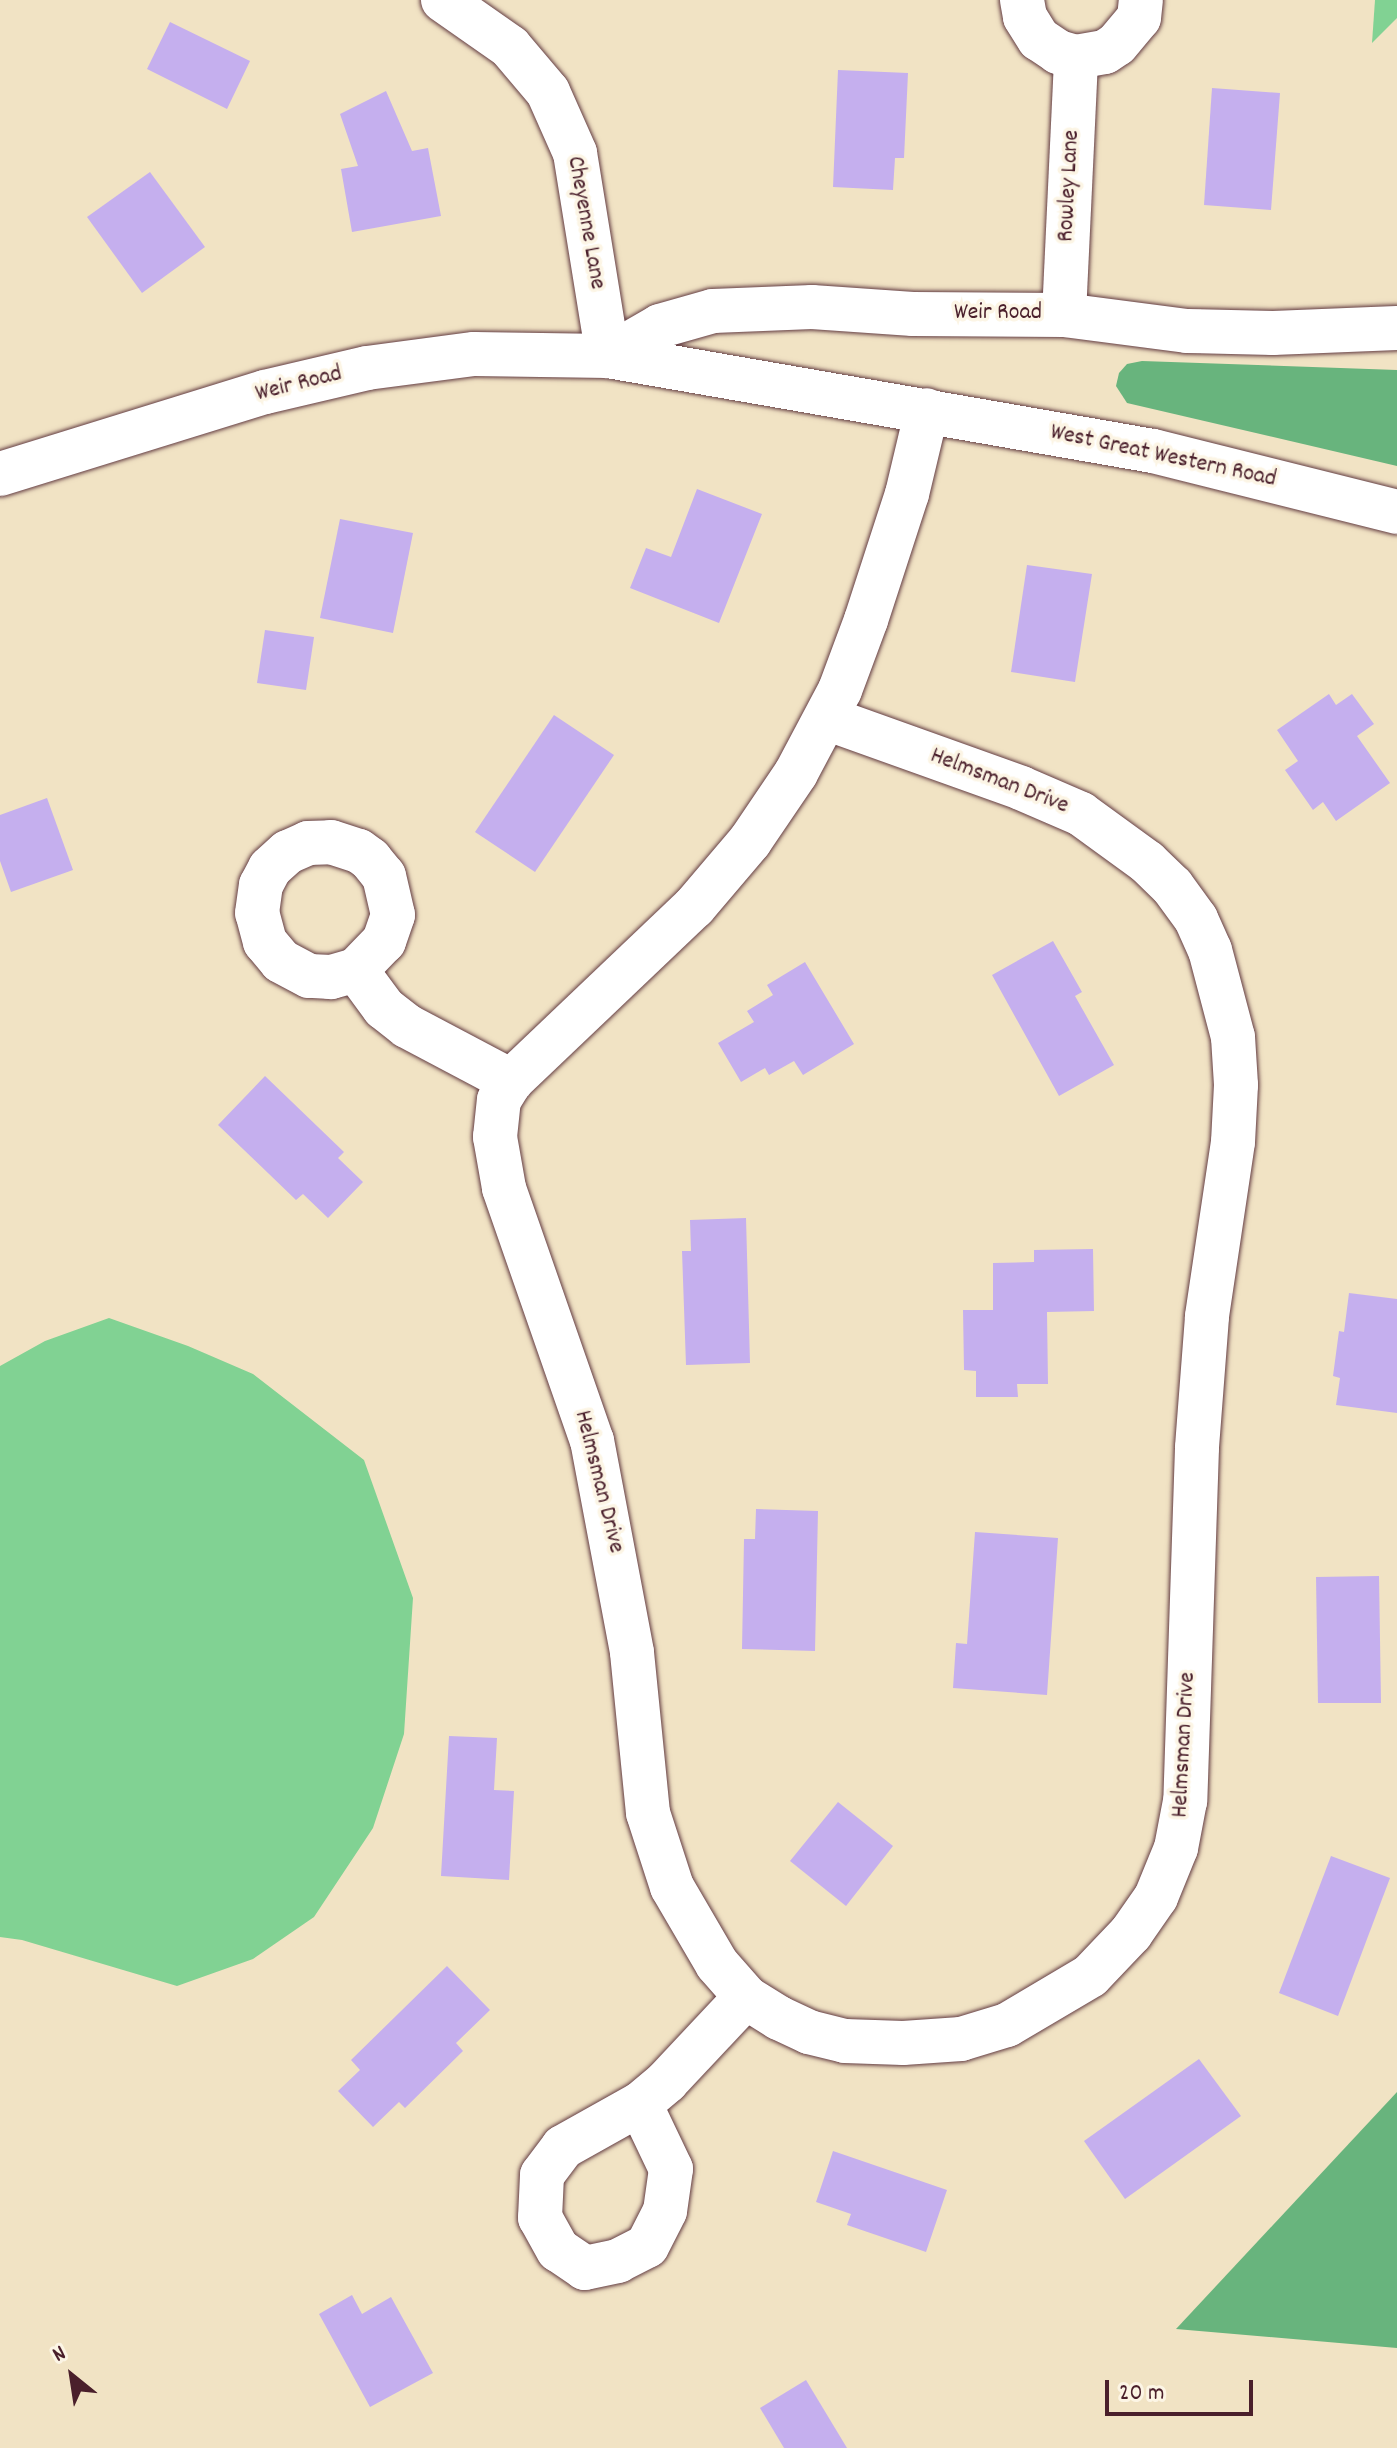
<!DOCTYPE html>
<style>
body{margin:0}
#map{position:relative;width:1397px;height:2448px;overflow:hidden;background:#f1e3c4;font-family:Dekko,sans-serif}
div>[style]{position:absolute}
.green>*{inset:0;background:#81d293}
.forest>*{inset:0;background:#68b47d}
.building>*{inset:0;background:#c5afee}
.roads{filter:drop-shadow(0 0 2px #633c42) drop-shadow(0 0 2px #633c42)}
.minor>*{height:44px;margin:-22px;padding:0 22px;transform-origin:22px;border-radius:22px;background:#fff}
span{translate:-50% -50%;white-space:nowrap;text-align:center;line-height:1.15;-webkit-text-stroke:7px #fcf5e5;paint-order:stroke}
.street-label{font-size:24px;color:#4a1f2b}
.north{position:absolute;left:32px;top:2336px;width:80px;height:80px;-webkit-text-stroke:6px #fcf5e5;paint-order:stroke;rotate:330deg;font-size:22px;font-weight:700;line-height:32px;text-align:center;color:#4a1f2b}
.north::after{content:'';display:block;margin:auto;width:28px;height:36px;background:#4a1f2b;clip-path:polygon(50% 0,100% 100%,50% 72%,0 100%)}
.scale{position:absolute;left:1105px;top:2380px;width:148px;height:36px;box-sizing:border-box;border:4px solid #4a1f2b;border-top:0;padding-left:10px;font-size:24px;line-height:28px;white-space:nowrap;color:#4a1f2b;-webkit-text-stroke:6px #fcf5e5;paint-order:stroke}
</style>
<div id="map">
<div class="green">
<i style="clip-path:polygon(1375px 0,1397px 0,1397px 18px,1372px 43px)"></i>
<i style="clip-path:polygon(109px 1318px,188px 1346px,253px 1374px,364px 1460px,413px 1598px,404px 1734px,373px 1828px,314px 1917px,253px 1959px,177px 1986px,22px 1940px,0 1937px,0 1366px,45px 1341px)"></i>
</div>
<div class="forest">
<i style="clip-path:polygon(1142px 361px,1397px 370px,1397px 466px,1127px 403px,1116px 386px,1119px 373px,1127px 364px)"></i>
<i style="clip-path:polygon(1397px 2092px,1397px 2348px,1176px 2329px)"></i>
</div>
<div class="building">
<i style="clip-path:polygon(170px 22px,250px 61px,227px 109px,147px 69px)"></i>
<i style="clip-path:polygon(838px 70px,908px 73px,904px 158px,895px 158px,893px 190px,833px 187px)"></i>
<i style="clip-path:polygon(1212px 88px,1280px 93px,1271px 210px,1204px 205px)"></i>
<i style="clip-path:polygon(386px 91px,412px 151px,428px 148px,441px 216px,352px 232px,341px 169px,358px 166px,340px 114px)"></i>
<i style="clip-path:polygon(150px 172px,205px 247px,142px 293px,87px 217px)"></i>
<i style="clip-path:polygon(697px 489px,762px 514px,719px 623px,630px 588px,646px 548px,671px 557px)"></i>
<i style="clip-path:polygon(340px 519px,413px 533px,393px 633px,320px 618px)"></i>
<i style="clip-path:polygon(1027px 565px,1092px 574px,1075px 682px,1011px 672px)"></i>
<i style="clip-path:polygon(265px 630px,314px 637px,306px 690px,257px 683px)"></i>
<i style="clip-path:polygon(1329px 694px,1336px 705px,1352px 694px,1374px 724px,1357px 736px,1390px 783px,1336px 821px,1323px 802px,1313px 810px,1285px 770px,1298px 761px,1277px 730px)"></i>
<i style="clip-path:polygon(554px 715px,614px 755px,535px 872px,475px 832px)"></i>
<i style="clip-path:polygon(47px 798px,73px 870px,11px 892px,0 861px,0 815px)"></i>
<i style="clip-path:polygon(1053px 941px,1082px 992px,1075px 996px,1114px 1065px,1059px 1096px,992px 975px)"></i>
<i style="clip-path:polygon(805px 962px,854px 1044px,803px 1075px,794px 1061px,769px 1075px,765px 1068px,741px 1082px,718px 1043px,754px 1022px,747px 1011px,773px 995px,767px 985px)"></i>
<i style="clip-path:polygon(265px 1076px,344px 1152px,338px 1158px,363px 1182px,328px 1218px,303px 1194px,296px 1200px,218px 1125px)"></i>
<i style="clip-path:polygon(746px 1218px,750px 1363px,686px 1365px,682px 1251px,691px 1251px,690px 1220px)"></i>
<i style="clip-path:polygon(1093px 1249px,1094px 1311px,1047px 1312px,1048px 1384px,1017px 1384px,1018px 1397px,976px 1397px,976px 1371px,964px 1370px,963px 1310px,993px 1310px,993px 1263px,1034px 1262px,1034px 1250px)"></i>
<i style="clip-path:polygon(1349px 1293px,1397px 1299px,1397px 1413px,1336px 1405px,1340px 1378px,1333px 1376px,1339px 1331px,1344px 1332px)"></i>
<i style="clip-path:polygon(756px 1509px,818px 1511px,815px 1651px,742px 1649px,744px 1539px,755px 1539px)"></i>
<i style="clip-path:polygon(975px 1532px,1058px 1538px,1047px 1695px,953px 1688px,956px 1643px,967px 1644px)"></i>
<i style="clip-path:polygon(1379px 1576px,1381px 1703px,1318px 1703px,1316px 1577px)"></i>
<i style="clip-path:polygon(449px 1736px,497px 1738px,494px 1790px,514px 1791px,509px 1880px,441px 1876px)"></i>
<i style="clip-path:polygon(838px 1802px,893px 1846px,846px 1906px,790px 1861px)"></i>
<i style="clip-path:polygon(1331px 1856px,1390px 1878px,1338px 2016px,1279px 1993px)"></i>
<i style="clip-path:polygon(447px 1966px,490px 2010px,456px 2043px,463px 2051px,405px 2108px,399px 2102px,373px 2127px,338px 2091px,360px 2070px,351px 2060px)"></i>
<i style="clip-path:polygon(1199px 2059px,1241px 2116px,1125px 2199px,1084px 2141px)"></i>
<i style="clip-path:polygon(833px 2151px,947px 2190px,926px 2252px,847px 2225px,851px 2214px,816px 2202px)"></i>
<i style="clip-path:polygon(352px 2295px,362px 2314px,391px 2297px,433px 2373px,370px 2407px,319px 2314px)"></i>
<i style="clip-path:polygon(806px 2380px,847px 2448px,784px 2448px,760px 2408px)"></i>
</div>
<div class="roads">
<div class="minor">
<i style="left:443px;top:0;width:82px;rotate:35deg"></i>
<i style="left:510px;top:47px;width:59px;rotate:49.8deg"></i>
<i style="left:548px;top:92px;width:67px;rotate:66.1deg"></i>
<i style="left:575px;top:153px;width:206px;rotate:80.8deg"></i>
<i style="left:608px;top:356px;width:60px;rotate:-30deg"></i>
<i style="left:660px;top:326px;width:55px;rotate:-15.8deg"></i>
<i style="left:713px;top:311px;width:99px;rotate:-2.3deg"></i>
<i style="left:812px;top:307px;width:101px;rotate:4deg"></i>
<i style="left:913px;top:314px;width:151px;rotate:0.4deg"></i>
<i style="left:1064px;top:315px;width:124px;rotate:7.4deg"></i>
<i style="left:1187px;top:331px;width:86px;rotate:1.3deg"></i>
<i style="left:1273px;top:333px;width:124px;rotate:-2.3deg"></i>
<i style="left:1022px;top:0;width:17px;rotate:80deg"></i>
<i style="left:1025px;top:17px;width:26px;rotate:58deg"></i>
<i style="left:1039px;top:39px;width:23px;rotate:34deg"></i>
<i style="left:1058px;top:52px;width:19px;rotate:16deg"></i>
<i style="left:1076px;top:57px;width:29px;rotate:-10deg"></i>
<i style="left:1105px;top:52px;width:14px;rotate:-34deg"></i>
<i style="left:1117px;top:44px;width:34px;rotate:-50deg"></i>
<i style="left:1139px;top:18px;width:18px;rotate:-84deg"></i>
<i style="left:1064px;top:315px;width:258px;rotate:-87.3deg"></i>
<i style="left:0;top:474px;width:277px;rotate:-17.2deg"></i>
<i style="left:265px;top:392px;width:105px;rotate:-13.2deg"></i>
<i style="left:367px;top:368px;width:108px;rotate:-7.5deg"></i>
<i style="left:474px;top:354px;width:134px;rotate:0.9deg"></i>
<i style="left:608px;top:356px;width:553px;rotate:9.89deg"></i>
<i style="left:1153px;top:451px;width:252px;rotate:14deg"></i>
<i style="left:826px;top:718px;width:207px;rotate:19.7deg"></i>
<i style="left:1021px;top:788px;width:65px;rotate:23.4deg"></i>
<i style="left:1081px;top:814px;width:82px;rotate:36deg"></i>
<i style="left:1147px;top:862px;width:35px;rotate:44deg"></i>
<i style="left:1172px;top:886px;width:41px;rotate:54deg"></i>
<i style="left:1196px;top:919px;width:34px;rotate:66deg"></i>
<i style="left:1210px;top:950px;width:90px;rotate:75.2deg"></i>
<i style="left:1233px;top:1037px;width:48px;rotate:86.4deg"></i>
<i style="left:1236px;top:1085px;width:57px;rotate:93deg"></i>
<i style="left:1233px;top:1142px;width:177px;rotate:98.5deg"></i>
<i style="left:1207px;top:1317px;width:131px;rotate:94.4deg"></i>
<i style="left:1197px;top:1448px;width:353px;rotate:91.9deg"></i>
<i style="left:1185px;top:1801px;width:48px;rotate:100.8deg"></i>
<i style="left:1176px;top:1848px;width:53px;rotate:112.2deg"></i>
<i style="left:1156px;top:1897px;width:44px;rotate:124.8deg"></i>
<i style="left:1131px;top:1933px;width:59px;rotate:133.6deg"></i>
<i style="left:1090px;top:1976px;width:96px;rotate:149.4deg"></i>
<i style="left:1007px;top:2025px;width:48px;rotate:163.1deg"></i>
<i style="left:961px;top:2039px;width:58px;rotate:176.1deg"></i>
<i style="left:903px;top:2043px;width:58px;rotate:-178deg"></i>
<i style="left:845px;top:2041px;width:37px;rotate:-166deg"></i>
<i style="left:809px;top:2032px;width:33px;rotate:-155deg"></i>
<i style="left:779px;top:2018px;width:39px;rotate:-148deg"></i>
<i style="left:746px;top:1997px;width:44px;rotate:-131.3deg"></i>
<i style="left:717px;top:1964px;width:89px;rotate:-120.3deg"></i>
<i style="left:672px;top:1887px;width:78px;rotate:-108deg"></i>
<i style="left:648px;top:1813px;width:162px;rotate:-95.7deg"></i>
<i style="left:632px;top:1652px;width:215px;rotate:-100.7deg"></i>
<i style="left:592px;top:1441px;width:268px;rotate:-109.2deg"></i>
<i style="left:504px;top:1188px;width:52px;rotate:-100deg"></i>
<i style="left:495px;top:1137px;width:37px;rotate:-84deg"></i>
<i style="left:499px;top:1100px;width:22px;rotate:-58deg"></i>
<i style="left:511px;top:1081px;width:253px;rotate:-43.6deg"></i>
<i style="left:694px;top:907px;width:87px;rotate:-49.7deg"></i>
<i style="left:750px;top:841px;width:82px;rotate:-55.9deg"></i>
<i style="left:796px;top:773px;width:94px;rotate:-62.1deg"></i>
<i style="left:840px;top:690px;width:75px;rotate:-69.6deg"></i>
<i style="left:866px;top:620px;width:133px;rotate:-72deg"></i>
<i style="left:907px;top:494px;width:86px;rotate:-76.6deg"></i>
<i style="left:356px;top:970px;width:26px;rotate:164deg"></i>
<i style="left:331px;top:977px;width:22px;rotate:-177deg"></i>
<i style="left:309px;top:976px;width:32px;rotate:-152deg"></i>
<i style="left:281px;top:961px;width:25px;rotate:-130deg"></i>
<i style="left:265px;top:942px;width:30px;rotate:-105deg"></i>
<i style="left:257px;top:913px;width:28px;rotate:-82deg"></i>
<i style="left:261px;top:885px;width:19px;rotate:-62deg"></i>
<i style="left:270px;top:868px;width:24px;rotate:-42deg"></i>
<i style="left:288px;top:852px;width:22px;rotate:-24deg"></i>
<i style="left:308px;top:843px;width:23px;rotate:-2deg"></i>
<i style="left:331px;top:842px;width:29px;rotate:18deg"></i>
<i style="left:359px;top:851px;width:14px;rotate:36deg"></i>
<i style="left:370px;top:859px;width:22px;rotate:51deg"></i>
<i style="left:384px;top:876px;width:40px;rotate:77deg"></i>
<i style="left:393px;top:915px;width:28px;rotate:109deg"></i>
<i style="left:384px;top:941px;width:40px;rotate:134deg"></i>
<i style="left:356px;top:970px;width:47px;rotate:53.6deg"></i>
<i style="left:384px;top:1008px;width:29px;rotate:38deg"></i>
<i style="left:407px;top:1026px;width:118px;rotate:27.9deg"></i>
<i style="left:640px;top:2104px;width:72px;rotate:64.5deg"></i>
<i style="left:671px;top:2169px;width:42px;rotate:98.1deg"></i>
<i style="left:665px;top:2211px;width:39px;rotate:117deg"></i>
<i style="left:647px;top:2246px;width:33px;rotate:153deg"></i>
<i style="left:618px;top:2261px;width:34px;rotate:168deg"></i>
<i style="left:585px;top:2268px;width:32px;rotate:-146deg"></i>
<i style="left:558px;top:2250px;width:37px;rotate:-119deg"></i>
<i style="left:540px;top:2218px;width:43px;rotate:-87.3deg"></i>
<i style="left:542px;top:2175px;width:35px;rotate:-53deg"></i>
<i style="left:563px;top:2147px;width:88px;rotate:-29.2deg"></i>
<i style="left:640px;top:2104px;width:35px;rotate:-40deg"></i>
<i style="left:667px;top:2081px;width:115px;rotate:-46.8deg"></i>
</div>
</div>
<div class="street-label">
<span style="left:1070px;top:186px;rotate:-87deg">Rowley Lane</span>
<span style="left:585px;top:223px;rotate:80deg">Cheyenne Lane</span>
<span style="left:998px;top:314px">Weir Road</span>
<span style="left:299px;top:385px;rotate:-14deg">Weir Road</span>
<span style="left:1163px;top:457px;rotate:12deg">West Great Western Road</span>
<span style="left:999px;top:782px;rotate:21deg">Helmsman Drive</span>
<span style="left:598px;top:1482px;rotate:76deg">Helmsman Drive</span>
<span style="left:1185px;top:1745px;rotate:-87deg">Helmsman Drive</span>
</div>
<div class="north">N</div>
<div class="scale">20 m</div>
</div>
